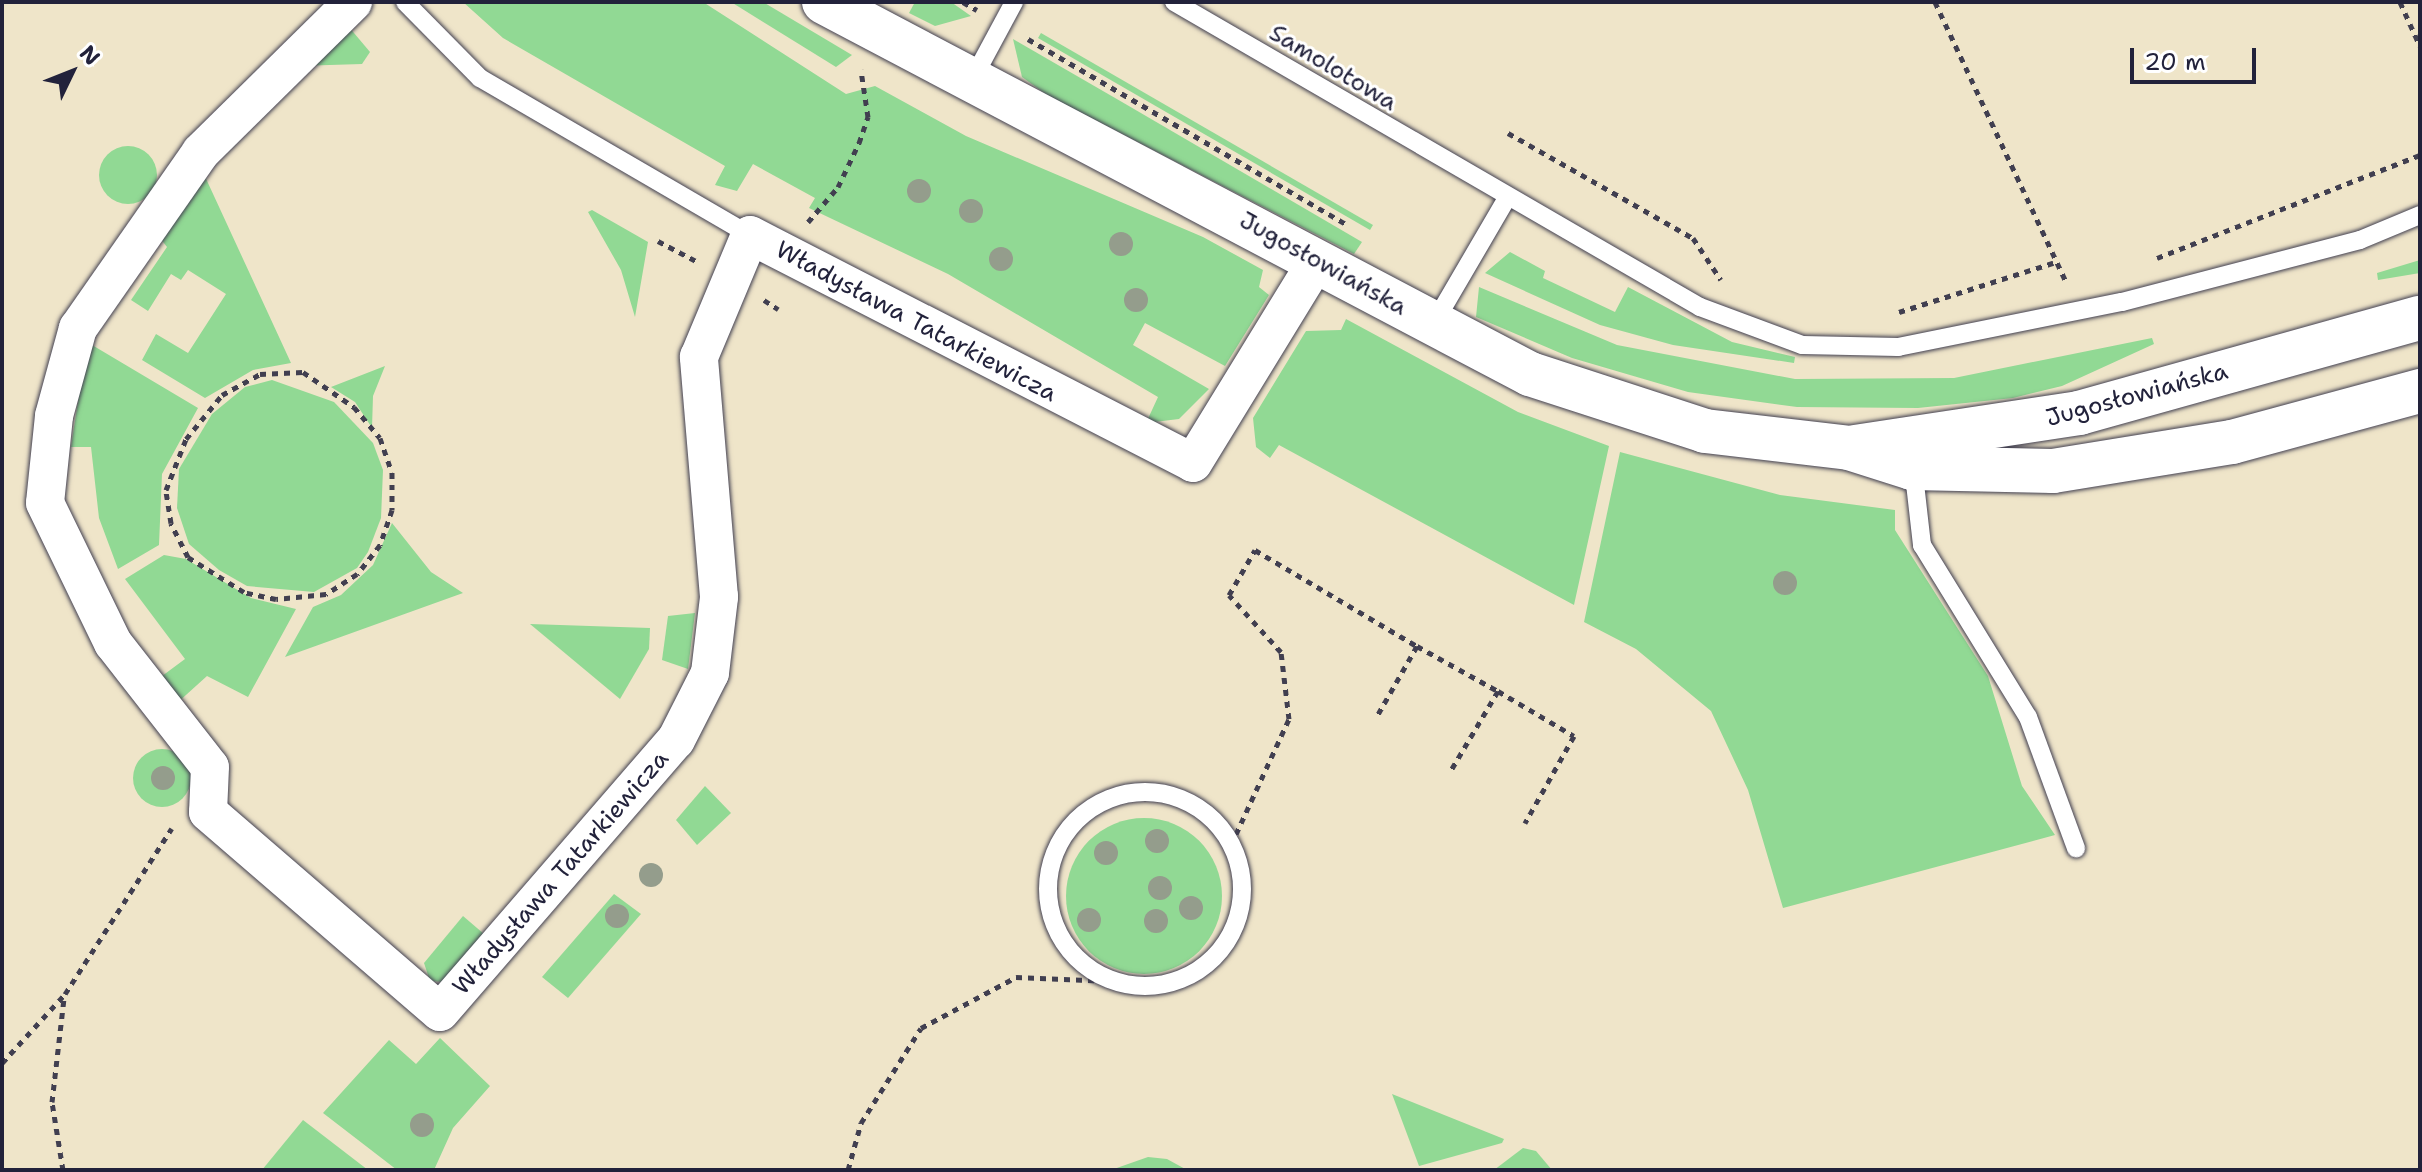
<!DOCTYPE html>
<meta charset="utf-8">
<style>
body{margin:0}
#map{position:relative;width:2422px;height:1172px;overflow:hidden;background:#efe5c9;font-family:"Shantell Sans",sans-serif}
div>[style]{position:absolute}
.green>*{inset:0;background:#91d994}
.round{border-radius:50%}
.path>*{height:5px;margin-top:-2.5px;transform-origin:0;background:repeating-linear-gradient(90deg,#413f50 0 6px,transparent 0 12px)}
.roads{filter:drop-shadow(0 0 2px #413f50) drop-shadow(0 0 2px #413f50)}
.lane>*{height:18px;margin:-9px;padding:0 9px;transform-origin:9px;border-radius:9px;background:#fff}
.lane>.ring{margin:-9px;padding:0;box-sizing:content-box;background:none;border:18px solid #fff;border-radius:50%}
.street>*{height:38px;margin:-19px;padding:0 19px;transform-origin:19px;border-radius:19px;background:#fff}
.secondary>*{height:44px;margin:-22px;padding:0 22px;transform-origin:22px;border-radius:22px;background:#fff}
.trees>*{width:24px;height:24px;margin:-12px;border-radius:50%;background:#949d8c}
span{translate:-50% -50%;white-space:nowrap;text-align:center;line-height:1.15;-webkit-text-stroke:6px #fff;paint-order:stroke}
.street-label{font-size:24px;color:#22223b}
.frame{position:absolute;inset:0;border:4px solid #22223b;pointer-events:none}
.north{position:absolute;left:32px;top:32px;width:80px;height:80px;-webkit-text-stroke:6px #fff;paint-order:stroke;rotate:47deg;font-size:22px;font-weight:700;line-height:32px;text-align:center;color:#22223b}
.north::after{content:'';display:block;margin:auto;width:28px;height:36px;background:#22223b;clip-path:polygon(50% 0,100% 100%,50% 72%,0 100%)}
.scale{position:absolute;left:2130px;top:48px;width:126px;height:36px;box-sizing:border-box;border:4px solid #22223b;border-top:0;padding-left:10px;font-size:24px;line-height:28px;white-space:nowrap;color:#22223b;-webkit-text-stroke:6px #fff;paint-order:stroke}
</style>
<div id="map">
<div class="green">
<i style="clip-path:polygon(463px 2px,703px 2px,846px 94px,875px 86px,966px 136px,1203px 237px,1263px 270px,1259px 287px,1269px 295px,1225px 366px,1145px 323px,1133px 345px,1209px 389px,1179px 419px,1146px 423px,1158px 397px,948px 274px,809px 208px,815px 198px,753px 164px,737px 191px,715px 185px,725px 166px,503px 38px)"></i>
<i style="clip-path:polygon(731px 2px,763px 2px,852px 55px,836px 67px)"></i>
<i style="clip-path:polygon(915px 2px,951px 2px,971px 16px,935px 26px,909px 13px)"></i>
<i style="clip-path:polygon(343px 20px,370px 52px,362px 64px,297px 66px)"></i>
<i style="clip-path:polygon(1041px 33px,1373px 225px,1370px 230px,1038px 38px)"></i>
<i style="clip-path:polygon(1013px 39px,1122px 102px,1362px 242px,1354px 254px,1047px 95px,1022px 77px)"></i>
<i class="round" style="left:99px;top:146px;width:58px;height:58px"></i>
<i style="clip-path:polygon(202px 170px,291px 363px,253px 370px,205px 398px,142px 360px,156px 334px,188px 353px,226px 294px,188px 270px,181px 280px,171px 274px,148px 311px,131px 300px,167px 247px,157px 234px)"></i>
<i style="clip-path:polygon(592px 210px,648px 242px,635px 317px,621px 270px,588px 212px)"></i>
<i style="clip-path:polygon(1510px 252px,1545px 271px,1543px 278px,1615px 312px,1628px 287px,1732px 342px,1795px 357px,1794px 363px,1673px 345px,1600px 325px,1485px 273px)"></i>
<i style="clip-path:polygon(2420px 260px,2420px 273px,2378px 280px,2377px 273px)"></i>
<i style="clip-path:polygon(1479px 287px,1617px 345px,1795px 379px,1954px 378px,2152px 338px,2154px 344px,2062px 386px,2013px 398px,1918px 408px,1797px 407px,1688px 392px,1572px 358px,1476px 317px)"></i>
<i style="clip-path:polygon(1346px 319px,1518px 412px,1609px 446px,1574px 605px,1279px 445px,1270px 458px,1256px 447px,1253px 418px,1306px 331px,1341px 330px)"></i>
<i style="clip-path:polygon(87px 342px,198px 408px,162px 474px,159px 545px,118px 569px,99px 518px,91px 447px,71px 447px)"></i>
<i style="clip-path:polygon(385px 366px,373px 396px,372px 428px,355px 402px,331px 387px)"></i>
<i style="clip-path:polygon(272px 380px,334px 402px,373px 443px,383px 470px,381px 518px,368px 552px,357px 568px,314px 592px,247px 586px,219px 570px,189px 544px,177px 508px,179px 469px,212px 414px,245px 387px)"></i>
<i style="clip-path:polygon(1620px 452px,1780px 495px,1895px 510px,1895px 530px,1988px 676px,2022px 786px,2055px 835px,1783px 908px,1748px 790px,1711px 711px,1636px 649px,1584px 622px)"></i>
<i style="clip-path:polygon(392px 523px,431px 572px,463px 593px,285px 657px,313px 607px,341px 595px,373px 565px)"></i>
<i style="clip-path:polygon(164px 555px,186px 559px,251px 598px,296px 609px,248px 697px,207px 676px,176px 704px,158px 679px,185px 659px,125px 579px)"></i>
<i style="clip-path:polygon(695px 613px,688px 669px,662px 660px,668px 616px)"></i>
<i style="clip-path:polygon(530px 624px,650px 628px,649px 649px,620px 699px)"></i>
<i class="round" style="left:133px;top:749px;width:58px;height:58px"></i>
<i style="clip-path:polygon(705px 786px,731px 813px,697px 845px,676px 820px)"></i>
<i class="round" style="left:1066px;top:818px;width:156px;height:156px"></i>
<i style="clip-path:polygon(614px 894px,641px 914px,568px 998px,542px 977px)"></i>
<i style="clip-path:polygon(463px 916px,484px 934px,443px 982px,430px 981px,424px 963px)"></i>
<i style="clip-path:polygon(440px 1038px,490px 1086px,453px 1128px,434px 1170px,397px 1170px,323px 1113px,389px 1040px,416px 1064px)"></i>
<i style="clip-path:polygon(1392px 1094px,1504px 1139px,1502px 1143px,1419px 1166px)"></i>
<i style="clip-path:polygon(303px 1120px,368px 1170px,262px 1170px)"></i>
<i style="clip-path:polygon(1523px 1148px,1536px 1151px,1552px 1170px,1494px 1170px)"></i>
<i style="clip-path:polygon(1148px 1157px,1167px 1159px,1187px 1170px,1111px 1170px)"></i>
</div>
<div class="path">
<i style="left:963px;top:2px;width:16px;rotate:30deg"></i>
<i style="left:1935px;top:2px;width:309px;rotate:64.9deg"></i>
<i style="left:2400px;top:2px;width:48px;rotate:65.6deg"></i>
<i style="left:1028px;top:39px;width:370px;rotate:30.2deg"></i>
<i style="left:1508px;top:133px;width:213px;rotate:29.6deg"></i>
<i style="left:1693px;top:238px;width:50px;rotate:56.3deg"></i>
<i style="left:808px;top:222px;width:46px;rotate:-49.4deg"></i>
<i style="left:838px;top:187px;width:49px;rotate:-64.5deg"></i>
<i style="left:859px;top:143px;width:28px;rotate:-71deg"></i>
<i style="left:868px;top:117px;width:48px;rotate:-98.5deg"></i>
<i style="left:658px;top:241px;width:43px;rotate:27.8deg"></i>
<i style="left:2157px;top:258px;width:282px;rotate:-21.4deg"></i>
<i style="left:764px;top:300px;width:17px;rotate:33deg"></i>
<i style="left:1899px;top:312px;width:162px;rotate:-17.7deg"></i>
<i style="left:303px;top:372px;width:62px;rotate:34.5deg"></i>
<i style="left:354px;top:407px;width:40px;rotate:50deg"></i>
<i style="left:380px;top:438px;width:36px;rotate:71deg"></i>
<i style="left:392px;top:472px;width:38px;rotate:90deg"></i>
<i style="left:392px;top:510px;width:37px;rotate:109deg"></i>
<i style="left:380px;top:545px;width:37px;rotate:128deg"></i>
<i style="left:357px;top:574px;width:37px;rotate:147deg"></i>
<i style="left:326px;top:594px;width:50px;rotate:174.3deg"></i>
<i style="left:276px;top:599px;width:33px;rotate:-168deg"></i>
<i style="left:244px;top:592px;width:66px;rotate:-148deg"></i>
<i style="left:188px;top:557px;width:38px;rotate:-117deg"></i>
<i style="left:171px;top:523px;width:33px;rotate:-99deg"></i>
<i style="left:166px;top:490px;width:55px;rotate:-68.6deg"></i>
<i style="left:186px;top:439px;width:57px;rotate:-50.7deg"></i>
<i style="left:222px;top:395px;width:43px;rotate:-28.9deg"></i>
<i style="left:260px;top:374px;width:43px;rotate:-2.7deg"></i>
<i style="left:1417px;top:646px;width:93px;rotate:29.1deg"></i>
<i style="left:1498px;top:691px;width:92px;rotate:120.7deg"></i>
<i style="left:1498px;top:691px;width:88px;rotate:30.6deg"></i>
<i style="left:1574px;top:736px;width:100px;rotate:119.4deg"></i>
<i style="left:1231px;top:845px;width:139px;rotate:-65.3deg"></i>
<i style="left:1289px;top:719px;width:67px;rotate:-96.8deg"></i>
<i style="left:1281px;top:652px;width:77px;rotate:-132.4deg"></i>
<i style="left:1229px;top:595px;width:52px;rotate:-60deg"></i>
<i style="left:1255px;top:550px;width:188px;rotate:30.7deg"></i>
<i style="left:1417px;top:646px;width:81px;rotate:119.7deg"></i>
<i style="left:2px;top:1063px;width:93px;rotate:-47.6deg"></i>
<i style="left:65px;top:994px;width:197px;rotate:-57.2deg"></i>
<i style="left:63px;top:1170px;width:69px;rotate:-99.2deg"></i>
<i style="left:52px;top:1102px;width:104px;rotate:-83.4deg"></i>
<i style="left:848px;top:1170px;width:49px;rotate:-74.5deg"></i>
<i style="left:861px;top:1123px;width:112px;rotate:-57.7deg"></i>
<i style="left:921px;top:1028px;width:108px;rotate:-28.2deg"></i>
<i style="left:1016px;top:977px;width:95px;rotate:2.4deg"></i>
</div>
<div class="roads">
<div class="lane">
<i style="left:405px;top:2px;width:107px;rotate:45.4deg"></i>
<i style="left:480px;top:78px;width:312px;rotate:30.2deg"></i>
<i style="left:1174px;top:2px;width:608px;rotate:30.11deg"></i>
<i style="left:1700px;top:307px;width:109px;rotate:20.4deg"></i>
<i style="left:1802px;top:345px;width:96px;rotate:1.2deg"></i>
<i style="left:1898px;top:347px;width:228px;rotate:-11.4deg"></i>
<i style="left:2122px;top:302px;width:246px;rotate:-14.6deg"></i>
<i style="left:2360px;top:240px;width:65px;rotate:-22.6deg"></i>
<i style="left:971px;top:82px;width:91px;rotate:-61.7deg"></i>
<i style="left:1434px;top:323px;width:145px;rotate:-59.7deg"></i>
<i style="left:1913px;top:466px;width:80px;rotate:83.5deg"></i>
<i style="left:1922px;top:545px;width:202px;rotate:58.4deg"></i>
<i style="left:2028px;top:717px;width:140px;rotate:69.9deg"></i>
<i class="ring" style="left:1048px;top:792px;width:176px;height:176px"></i>
</div>
<div class="street">
<i style="left:353px;top:2px;width:214px;rotate:135.4deg"></i>
<i style="left:201px;top:152px;width:215px;rotate:124.9deg"></i>
<i style="left:78px;top:328px;width:91px;rotate:105.3deg"></i>
<i style="left:54px;top:416px;width:87px;rotate:95.9deg"></i>
<i style="left:45px;top:503px;width:156px;rotate:64.1deg"></i>
<i style="left:113px;top:643px;width:157px;rotate:52deg"></i>
<i style="left:210px;top:767px;width:45px;rotate:92.5deg"></i>
<i style="left:208px;top:812px;width:306px;rotate:40.8deg"></i>
<i style="left:440px;top:1012px;width:360px;rotate:-49.1deg"></i>
<i style="left:676px;top:740px;width:75px;rotate:-63.1deg"></i>
<i style="left:710px;top:673px;width:77px;rotate:-83.2deg"></i>
<i style="left:719px;top:597px;width:241px;rotate:-94.8deg"></i>
<i style="left:699px;top:357px;width:132px;rotate:-67.3deg"></i>
<i style="left:750px;top:235px;width:498px;rotate:27.2deg"></i>
<i style="left:1193px;top:463px;width:237px;rotate:-58.5deg"></i>
</div>
<div class="secondary">
<i style="left:824px;top:2px;width:798px;rotate:27.79deg"></i>
<i style="left:1530px;top:374px;width:184px;rotate:18deg"></i>
<i style="left:1705px;top:431px;width:145px;rotate:6.7deg"></i>
<i style="left:1849px;top:448px;width:66px;rotate:17.6deg"></i>
<i style="left:1912px;top:468px;width:141px;rotate:1.2deg"></i>
<i style="left:2053px;top:471px;width:181px;rotate:-9.2deg"></i>
<i style="left:2232px;top:442px;width:195px;rotate:-15.2deg"></i>
<i style="left:1855px;top:447px;width:227px;rotate:-8.6deg"></i>
<i style="left:2079px;top:413px;width:354px;rotate:-15.6deg"></i>
</div>
</div>
<div class="trees">
<i style="left:919px;top:191px"></i>
<i style="left:971px;top:211px"></i>
<i style="left:1121px;top:244px"></i>
<i style="left:1001px;top:259px"></i>
<i style="left:1136px;top:300px"></i>
<i style="left:1785px;top:583px"></i>
<i style="left:163px;top:778px"></i>
<i style="left:1157px;top:841px"></i>
<i style="left:1106px;top:853px"></i>
<i style="left:651px;top:875px"></i>
<i style="left:1160px;top:888px"></i>
<i style="left:1191px;top:908px"></i>
<i style="left:617px;top:916px"></i>
<i style="left:1089px;top:920px"></i>
<i style="left:1156px;top:921px"></i>
<i style="left:422px;top:1125px"></i>
</div>
<div class="street-label">
<span style="left:1333px;top:68px;rotate:31deg">Samolotowa</span>
<span style="left:1323px;top:264px;rotate:29deg">Jugosłowiańska</span>
<span style="left:916px;top:322px;rotate:28deg">Władysława Tatarkiewicza</span>
<span style="left:2137px;top:395px;rotate:-15deg">Jugosłowiańska</span>
<span style="left:561px;top:873px;rotate:-49deg">Władysława Tatarkiewicza</span>
</div>
<div class="frame"></div>
<div class="north">N</div>
<div class="scale">20 m</div>
</div>
